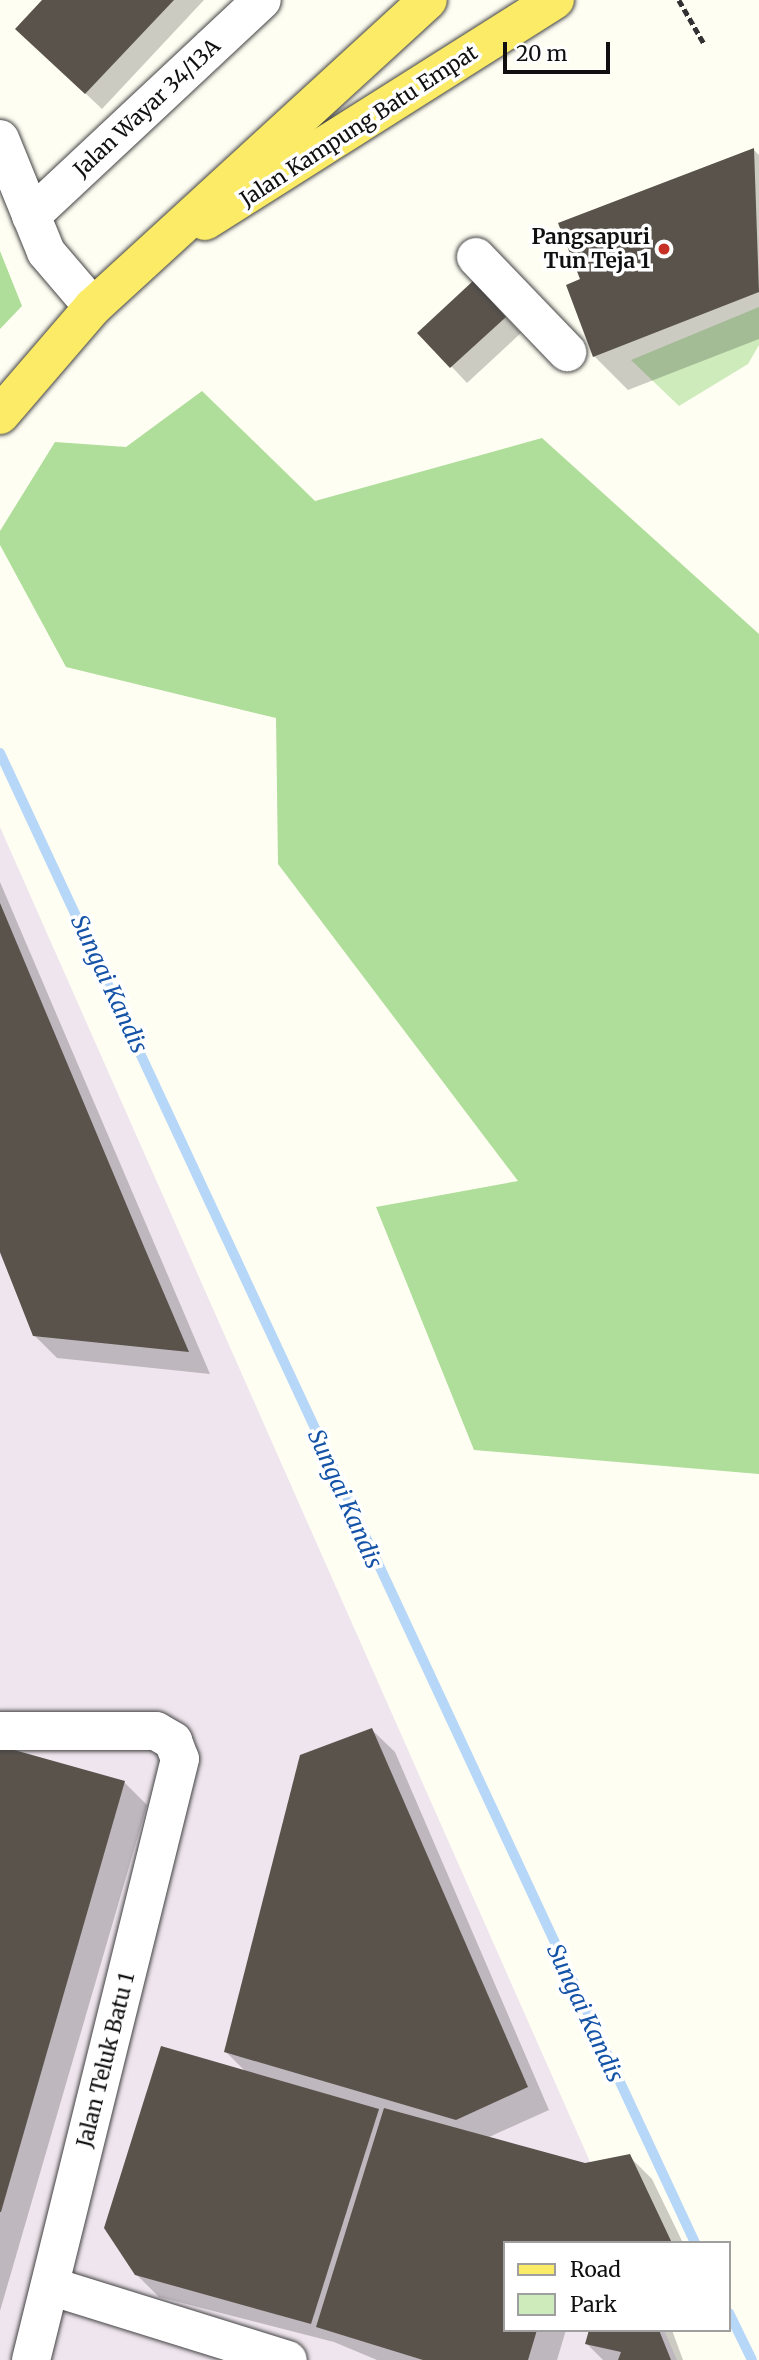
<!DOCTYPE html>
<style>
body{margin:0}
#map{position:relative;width:759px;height:2360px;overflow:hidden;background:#fffef3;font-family:Merriweather,serif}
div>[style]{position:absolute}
.industrial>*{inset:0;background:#efe5ee}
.green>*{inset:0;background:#ceebbb}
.forest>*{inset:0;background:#afdd9a}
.shadow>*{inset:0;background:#0003}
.stream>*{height:10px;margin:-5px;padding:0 5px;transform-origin:5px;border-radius:5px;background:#b7d7f8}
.building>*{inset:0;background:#59534c}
.path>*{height:4.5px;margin-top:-2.25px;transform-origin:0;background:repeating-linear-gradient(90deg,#323232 0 7px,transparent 0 10.5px)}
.roads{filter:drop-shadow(0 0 2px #434343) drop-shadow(0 0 2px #434343)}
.minor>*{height:38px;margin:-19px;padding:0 19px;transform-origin:19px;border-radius:19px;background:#fff}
.major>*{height:38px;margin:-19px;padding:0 19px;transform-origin:19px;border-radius:19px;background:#fbeb67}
.dots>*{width:19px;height:19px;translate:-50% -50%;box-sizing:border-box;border:4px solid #fff;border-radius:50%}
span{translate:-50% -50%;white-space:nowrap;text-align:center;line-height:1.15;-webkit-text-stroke:7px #fff;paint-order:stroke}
.street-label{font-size:21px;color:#101010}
.poi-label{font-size:21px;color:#101010;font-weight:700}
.right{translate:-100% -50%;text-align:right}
.water-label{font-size:23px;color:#1553a7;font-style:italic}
.legend{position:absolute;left:503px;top:2241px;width:228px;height:91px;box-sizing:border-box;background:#fff;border:2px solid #9f9f9f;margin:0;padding:9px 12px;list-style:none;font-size:21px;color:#101010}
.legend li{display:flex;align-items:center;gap:14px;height:35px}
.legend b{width:35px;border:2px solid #9f9f9f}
.scale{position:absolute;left:503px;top:42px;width:107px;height:32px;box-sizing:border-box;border:4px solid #101010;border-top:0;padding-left:9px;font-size:21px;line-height:24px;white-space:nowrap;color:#101010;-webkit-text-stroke:5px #fff;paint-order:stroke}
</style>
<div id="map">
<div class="industrial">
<i style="clip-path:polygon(0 827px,626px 2243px,505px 2243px,505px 2330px,664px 2330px,677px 2360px,0 2360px)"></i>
</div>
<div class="green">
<i style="clip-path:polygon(759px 307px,759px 345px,748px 364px,679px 406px,631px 360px)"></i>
</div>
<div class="forest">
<i style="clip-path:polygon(0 251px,22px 306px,0 329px)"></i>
<i style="clip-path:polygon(202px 391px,315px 501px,542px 438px,759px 634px,759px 1474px,474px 1450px,376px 1207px,518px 1181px,278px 864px,276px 718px,66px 667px,0 545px,0 531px,55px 442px,126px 447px)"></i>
</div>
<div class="shadow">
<i style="clip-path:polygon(44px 0,204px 0,102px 109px,33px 44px)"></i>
<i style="clip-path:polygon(754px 150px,759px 155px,759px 339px,628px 390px,594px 356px,582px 280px)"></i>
<i style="clip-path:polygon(489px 299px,521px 333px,467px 383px,420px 333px)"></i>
<i style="clip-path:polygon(0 882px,210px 1374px,57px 1358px,34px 1335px,0 1253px)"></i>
<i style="clip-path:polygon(372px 1730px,395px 1752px,549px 2110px,487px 2138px,585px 2165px,629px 2156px,652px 2179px,683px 2243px,505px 2243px,505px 2330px,566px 2330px,557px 2360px,377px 2360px,334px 2342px,159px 2297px,136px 2274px,246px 2072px,226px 2052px)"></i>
<i style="clip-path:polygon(0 1748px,124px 1782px,147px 1805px,0 2311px)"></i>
<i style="clip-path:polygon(591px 2330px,672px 2330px,683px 2360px,603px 2360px,587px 2344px)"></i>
</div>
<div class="stream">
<i style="left:0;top:753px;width:1644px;rotate:64.99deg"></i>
<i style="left:729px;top:2313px;width:52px;rotate:63.9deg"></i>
</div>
<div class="building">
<i style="clip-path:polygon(42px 0,174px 0,85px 94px,15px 29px)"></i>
<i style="clip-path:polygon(754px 148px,759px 292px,593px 357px,566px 285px,580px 279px,558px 223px)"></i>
<i style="clip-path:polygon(473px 281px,506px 317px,450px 368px,417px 333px)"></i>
<i style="clip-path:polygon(0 903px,145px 1249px,189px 1352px,33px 1336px,0 1252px)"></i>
<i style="clip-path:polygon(372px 1728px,528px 2087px,456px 2120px,224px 2052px,300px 1755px)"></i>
<i style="clip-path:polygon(0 1746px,125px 1781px,1px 2212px,0 2212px)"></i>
<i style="clip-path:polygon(161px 2046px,379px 2109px,311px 2324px,135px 2275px,104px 2228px)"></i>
<i style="clip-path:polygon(384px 2108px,585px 2163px,630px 2154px,672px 2243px,505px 2243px,505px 2330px,537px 2330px,528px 2360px,423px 2360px,316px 2327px)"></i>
<i style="clip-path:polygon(589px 2330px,659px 2330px,671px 2360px,618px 2360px,621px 2352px,585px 2344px)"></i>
</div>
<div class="path">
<i style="left:679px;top:0;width:52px;rotate:60deg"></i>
</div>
<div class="roads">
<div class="minor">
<i style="left:0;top:139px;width:122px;rotate:67.8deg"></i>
<i style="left:46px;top:252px;width:72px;rotate:49.5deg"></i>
<i style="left:31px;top:216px;width:316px;rotate:-43.1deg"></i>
<i style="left:476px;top:257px;width:132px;rotate:46.2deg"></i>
<i style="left:0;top:1731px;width:156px"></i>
<i style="left:156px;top:1731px;width:20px;rotate:30deg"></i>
<i style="left:173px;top:1741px;width:19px;rotate:69deg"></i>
<i style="left:180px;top:1759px;width:619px;rotate:103.92deg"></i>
<i style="left:50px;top:2286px;width:249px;rotate:17.3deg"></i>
</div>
<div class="major">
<i style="left:205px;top:221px;width:414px;rotate:-32.3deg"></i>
<i style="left:0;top:415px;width:143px;rotate:-49.3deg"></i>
<i style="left:93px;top:307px;width:454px;rotate:-42.5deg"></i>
</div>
</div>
<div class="dots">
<i style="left:664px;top:249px;background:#c53124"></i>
</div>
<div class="street-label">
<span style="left:147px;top:108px;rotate:-43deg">Jalan Wayar 34/13A</span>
<span style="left:359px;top:126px;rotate:-33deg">Jalan Kampung Batu Empat</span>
<span style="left:106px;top:2060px;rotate:-76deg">Jalan Teluk Batu 1</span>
</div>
<div class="poi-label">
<span class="right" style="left:650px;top:249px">Pangsapuri<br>Tun Teja 1</span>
</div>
<div class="water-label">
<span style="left:109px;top:984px;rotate:65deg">Sungai Kandis</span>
<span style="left:345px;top:1499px;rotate:66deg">Sungai Kandis</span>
<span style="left:585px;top:2013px;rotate:65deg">Sungai Kandis</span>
</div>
<ul class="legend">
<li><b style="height:9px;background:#fbeb67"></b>Road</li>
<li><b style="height:19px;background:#ceebbb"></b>Park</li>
</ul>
<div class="scale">20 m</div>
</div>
